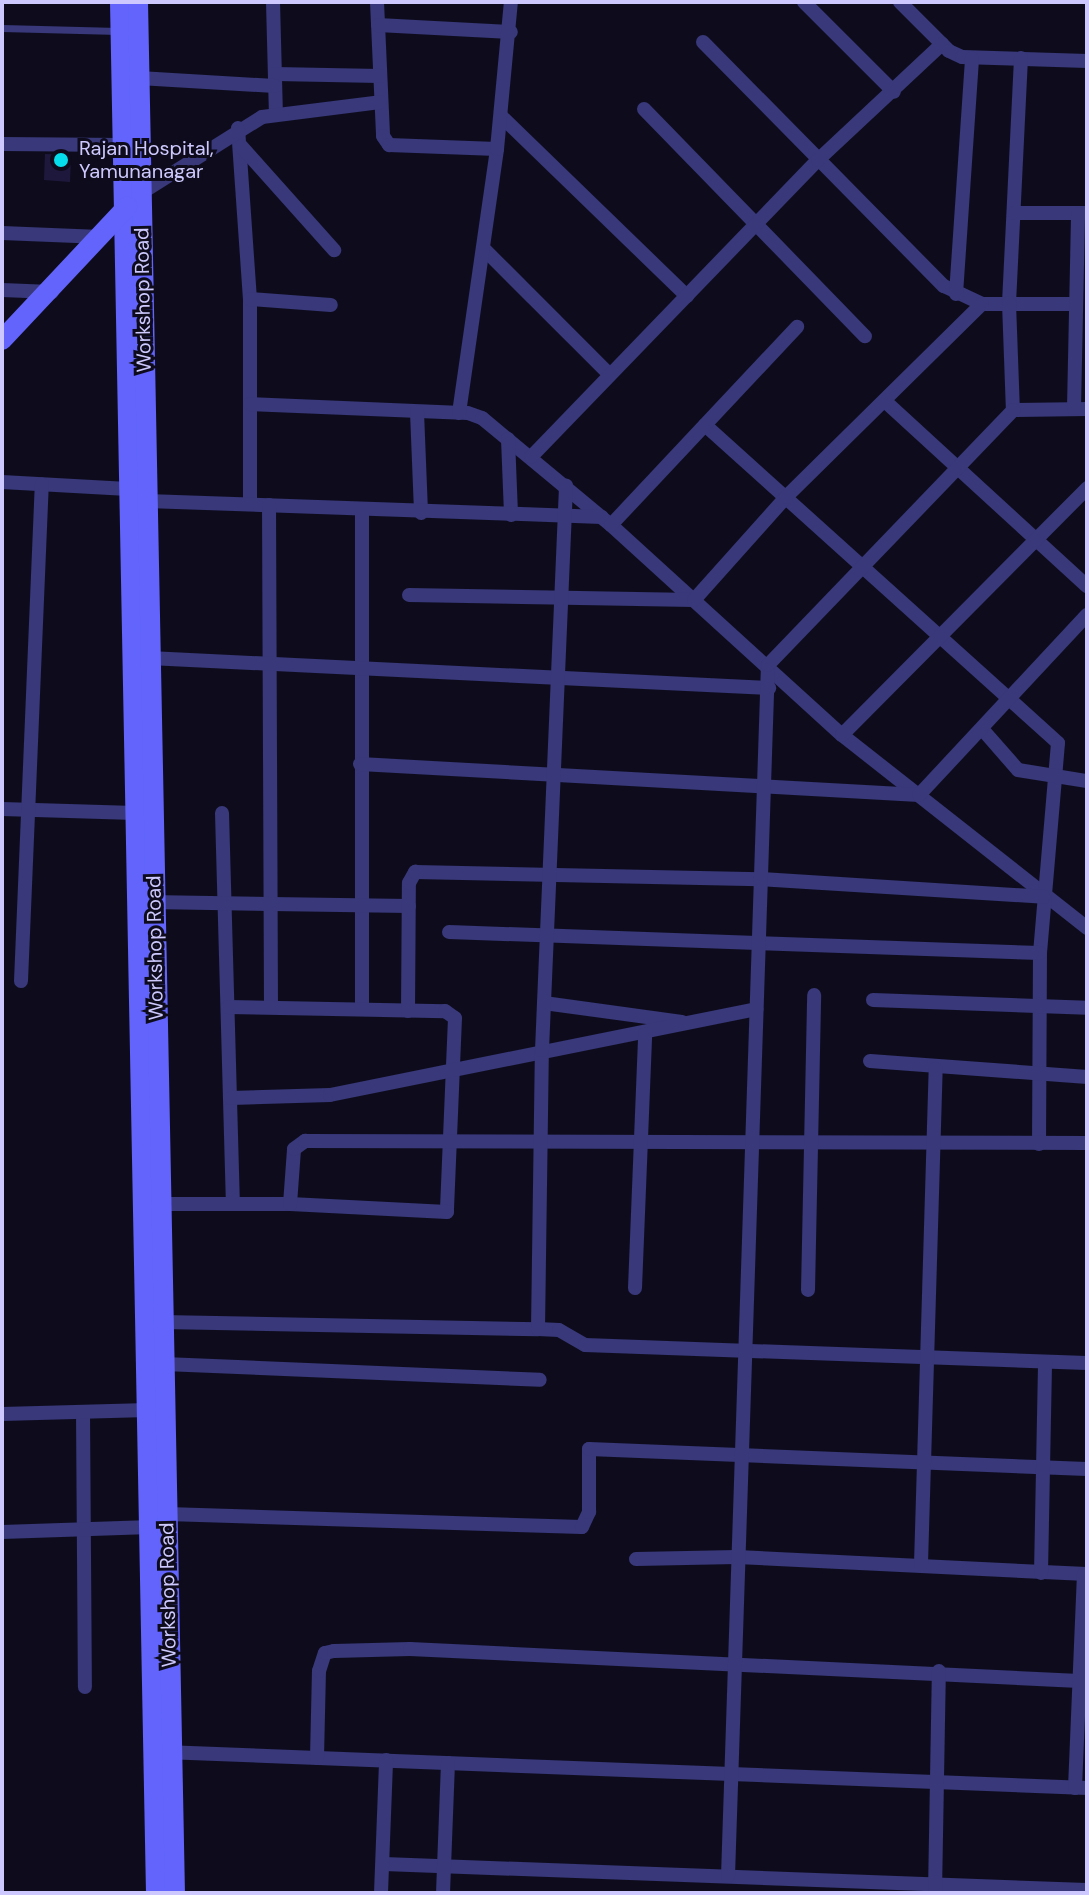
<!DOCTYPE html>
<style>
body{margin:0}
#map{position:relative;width:1089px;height:1895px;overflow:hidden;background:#0e0c1c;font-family:"DM Sans",sans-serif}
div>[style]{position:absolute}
.building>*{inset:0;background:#1f183d}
.service>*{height:7px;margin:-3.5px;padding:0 3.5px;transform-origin:3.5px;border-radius:3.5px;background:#38387a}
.minor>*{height:14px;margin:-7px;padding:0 7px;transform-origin:7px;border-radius:7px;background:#38387a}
.secondary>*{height:20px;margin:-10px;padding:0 10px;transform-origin:10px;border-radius:10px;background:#6264fb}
.dots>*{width:22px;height:22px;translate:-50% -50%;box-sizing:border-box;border:4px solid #0e0c1c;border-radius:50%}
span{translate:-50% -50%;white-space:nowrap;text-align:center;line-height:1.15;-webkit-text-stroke:6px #0e0c1c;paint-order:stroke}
.poi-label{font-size:20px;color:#cdc9fe}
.left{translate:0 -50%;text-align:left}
.street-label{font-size:20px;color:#cdc9fe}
.frame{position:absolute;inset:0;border:4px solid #cdc9fe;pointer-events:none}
</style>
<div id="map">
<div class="building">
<i style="clip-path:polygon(45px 154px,71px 155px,70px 182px,44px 180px)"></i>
</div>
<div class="service">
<i style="left:2px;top:28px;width:116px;rotate:1.5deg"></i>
</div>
<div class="minor">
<i style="left:273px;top:2px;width:111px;rotate:88.5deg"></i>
<i style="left:377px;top:2px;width:134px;rotate:87.4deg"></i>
<i style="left:383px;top:136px;width:11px;rotate:56deg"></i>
<i style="left:389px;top:145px;width:108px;rotate:2.1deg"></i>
<i style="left:804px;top:2px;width:127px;rotate:45deg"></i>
<i style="left:900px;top:2px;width:69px;rotate:45deg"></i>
<i style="left:949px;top:51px;width:14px;rotate:25deg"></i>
<i style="left:962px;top:57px;width:125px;rotate:1.8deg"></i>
<i style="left:378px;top:25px;width:133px;rotate:3deg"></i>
<i style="left:703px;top:42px;width:343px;rotate:45.4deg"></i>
<i style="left:944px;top:286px;width:42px;rotate:25.3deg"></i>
<i style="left:982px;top:304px;width:93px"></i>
<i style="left:1021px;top:58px;width:245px;rotate:92.8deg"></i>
<i style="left:1009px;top:303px;width:107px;rotate:87.9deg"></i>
<i style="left:1013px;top:410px;width:74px;rotate:-0.8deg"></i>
<i style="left:275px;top:74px;width:105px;rotate:1.1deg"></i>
<i style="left:139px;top:78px;width:136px;rotate:3.4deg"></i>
<i style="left:644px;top:109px;width:317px;rotate:45.8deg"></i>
<i style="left:501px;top:116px;width:259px;rotate:44.1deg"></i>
<i style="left:238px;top:128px;width:171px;rotate:86deg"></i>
<i style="left:250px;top:299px;width:205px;rotate:90deg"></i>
<i style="left:2px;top:144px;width:120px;rotate:0.5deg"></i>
<i style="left:241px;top:146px;width:140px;rotate:48.2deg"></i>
<i style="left:141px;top:193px;width:143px;rotate:-32.1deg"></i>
<i style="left:262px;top:117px;width:119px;rotate:-7.2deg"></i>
<i style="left:1015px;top:213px;width:72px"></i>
<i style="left:2px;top:233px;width:99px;rotate:2.3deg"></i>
<i style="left:484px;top:249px;width:178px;rotate:45deg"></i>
<i style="left:2px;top:290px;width:50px;rotate:2.3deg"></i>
<i style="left:956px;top:294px;width:236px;rotate:-86.1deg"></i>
<i style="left:250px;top:299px;width:81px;rotate:4.2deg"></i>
<i style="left:887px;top:403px;width:271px;rotate:42.5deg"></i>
<i style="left:250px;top:404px;width:218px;rotate:2.4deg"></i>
<i style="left:468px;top:413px;width:15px;rotate:20deg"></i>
<i style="left:482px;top:418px;width:168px;rotate:39.7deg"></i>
<i style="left:611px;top:525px;width:312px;rotate:42.3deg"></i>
<i style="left:842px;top:735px;width:312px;rotate:38.2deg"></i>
<i style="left:1074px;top:408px;width:194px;rotate:-88.8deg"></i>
<i style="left:417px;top:412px;width:101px;rotate:87.7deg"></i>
<i style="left:459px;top:413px;width:267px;rotate:-81.8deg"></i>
<i style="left:497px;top:149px;width:148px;rotate:-84.6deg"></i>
<i style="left:705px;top:425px;width:475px;rotate:42deg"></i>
<i style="left:1058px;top:743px;width:211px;rotate:94.9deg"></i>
<i style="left:1040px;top:953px;width:191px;rotate:90.3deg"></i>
<i style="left:508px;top:439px;width:76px;rotate:87.7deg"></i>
<i style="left:531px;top:457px;width:413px;rotate:-46deg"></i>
<i style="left:818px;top:160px;width:170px;rotate:-43.1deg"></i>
<i style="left:2px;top:482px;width:126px;rotate:3.2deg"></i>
<i style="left:147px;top:501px;width:455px;rotate:2deg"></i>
<i style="left:269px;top:505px;width:502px;rotate:89.77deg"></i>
<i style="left:362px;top:509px;width:500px;rotate:90deg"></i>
<i style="left:611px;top:525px;width:272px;rotate:-46.8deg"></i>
<i style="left:409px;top:595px;width:285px;rotate:1deg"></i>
<i style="left:694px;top:600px;width:138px;rotate:-48.2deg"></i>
<i style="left:786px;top:497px;width:275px;rotate:-44.6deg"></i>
<i style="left:149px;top:658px;width:621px;rotate:2.77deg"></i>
<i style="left:983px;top:730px;width:53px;rotate:48.8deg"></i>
<i style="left:1018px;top:770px;width:70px;rotate:9.1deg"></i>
<i style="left:842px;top:735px;width:348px;rotate:-45.2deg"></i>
<i style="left:360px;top:764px;width:560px;rotate:3.17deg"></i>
<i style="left:919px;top:795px;width:246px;rotate:-47deg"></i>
<i style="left:2px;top:809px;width:133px;rotate:1.7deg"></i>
<i style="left:222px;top:813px;width:391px;rotate:88.4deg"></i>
<i style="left:150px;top:902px;width:259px;rotate:0.9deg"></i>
<i style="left:449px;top:932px;width:591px;rotate:2.04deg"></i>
<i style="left:21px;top:981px;width:497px;rotate:-87.6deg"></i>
<i style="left:873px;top:1000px;width:214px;rotate:2.1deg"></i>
<i style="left:544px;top:1003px;width:139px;rotate:7.8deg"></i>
<i style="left:228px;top:1007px;width:217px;rotate:1.1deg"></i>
<i style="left:445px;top:1011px;width:12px;rotate:35deg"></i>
<i style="left:455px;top:1018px;width:194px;rotate:92.4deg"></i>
<i style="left:447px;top:1212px;width:157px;rotate:-177.1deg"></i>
<i style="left:408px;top:1011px;width:128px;rotate:-89.6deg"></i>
<i style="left:409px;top:883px;width:13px;rotate:-61deg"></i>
<i style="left:415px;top:872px;width:345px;rotate:1.2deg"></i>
<i style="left:760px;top:879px;width:284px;rotate:3.6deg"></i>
<i style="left:870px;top:1061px;width:218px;rotate:4.2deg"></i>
<i style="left:231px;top:1098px;width:99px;rotate:-1.7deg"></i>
<i style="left:330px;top:1095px;width:435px;rotate:-11.4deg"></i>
<i style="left:160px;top:1204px;width:130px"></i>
<i style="left:290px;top:1204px;width:55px;rotate:-85.8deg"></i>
<i style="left:294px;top:1149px;width:14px;rotate:-36deg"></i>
<i style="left:305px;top:1141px;width:782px;rotate:0.15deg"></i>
<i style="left:635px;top:1288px;width:254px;rotate:-87.7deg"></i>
<i style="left:808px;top:1290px;width:295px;rotate:-88.8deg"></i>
<i style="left:162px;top:1322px;width:376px;rotate:1.1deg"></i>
<i style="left:538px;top:1329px;width:21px;rotate:3deg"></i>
<i style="left:559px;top:1330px;width:30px;rotate:30deg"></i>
<i style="left:585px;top:1345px;width:502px;rotate:2.05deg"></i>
<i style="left:538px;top:1329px;width:279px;rotate:-89.2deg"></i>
<i style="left:542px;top:1050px;width:565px;rotate:-87.56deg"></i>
<i style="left:164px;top:1364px;width:376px;rotate:2.4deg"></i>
<i style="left:83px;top:1413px;width:274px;rotate:89.6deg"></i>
<i style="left:2px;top:1414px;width:146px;rotate:-1.6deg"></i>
<i style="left:167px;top:1514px;width:415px;rotate:1.8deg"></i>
<i style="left:582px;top:1527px;width:17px;rotate:-65deg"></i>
<i style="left:589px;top:1512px;width:63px;rotate:-90deg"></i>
<i style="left:589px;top:1449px;width:498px;rotate:2.3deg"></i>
<i style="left:2px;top:1532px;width:149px;rotate:-1.9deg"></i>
<i style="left:636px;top:1559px;width:101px;rotate:-1.1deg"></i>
<i style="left:737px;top:1557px;width:350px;rotate:2.8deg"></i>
<i style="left:921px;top:1564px;width:495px;rotate:-88.3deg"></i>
<i style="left:1041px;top:1573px;width:211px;rotate:-88.9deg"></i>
<i style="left:164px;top:1752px;width:924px;rotate:2.23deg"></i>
<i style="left:317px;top:1758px;width:87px;rotate:-88.7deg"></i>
<i style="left:319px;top:1671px;width:19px;rotate:-72deg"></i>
<i style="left:325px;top:1653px;width:9px;rotate:-13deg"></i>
<i style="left:334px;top:1651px;width:76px;rotate:-1.5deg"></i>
<i style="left:410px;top:1649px;width:670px;rotate:2.74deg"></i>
<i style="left:1075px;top:1788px;width:214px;rotate:-87.6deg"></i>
<i style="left:384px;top:1864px;width:703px;rotate:2.12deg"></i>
<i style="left:728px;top:1876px;width:1212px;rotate:-88.11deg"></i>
<i style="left:768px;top:665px;width:354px;rotate:-46.1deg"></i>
<i style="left:381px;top:1893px;width:133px;rotate:-87.8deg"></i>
<i style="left:443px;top:1893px;width:130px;rotate:-87.8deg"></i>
<i style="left:935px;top:1893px;width:222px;rotate:-89deg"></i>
</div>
<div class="secondary">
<i style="left:120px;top:2px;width:1891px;rotate:88.91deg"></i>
<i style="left:138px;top:2px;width:1891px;rotate:88.88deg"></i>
<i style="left:2px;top:340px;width:183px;rotate:-46.8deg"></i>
</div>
<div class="dots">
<i style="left:61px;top:160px;background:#06ddec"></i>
</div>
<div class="poi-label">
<span class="left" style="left:79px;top:160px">Rajan Hospital,<br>Yamunanagar</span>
</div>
<div class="street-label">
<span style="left:143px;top:300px;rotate:-91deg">Workshop Road</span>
<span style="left:155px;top:948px;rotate:-91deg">Workshop Road</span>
<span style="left:168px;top:1595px;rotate:-91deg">Workshop Road</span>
</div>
<div class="frame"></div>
</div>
